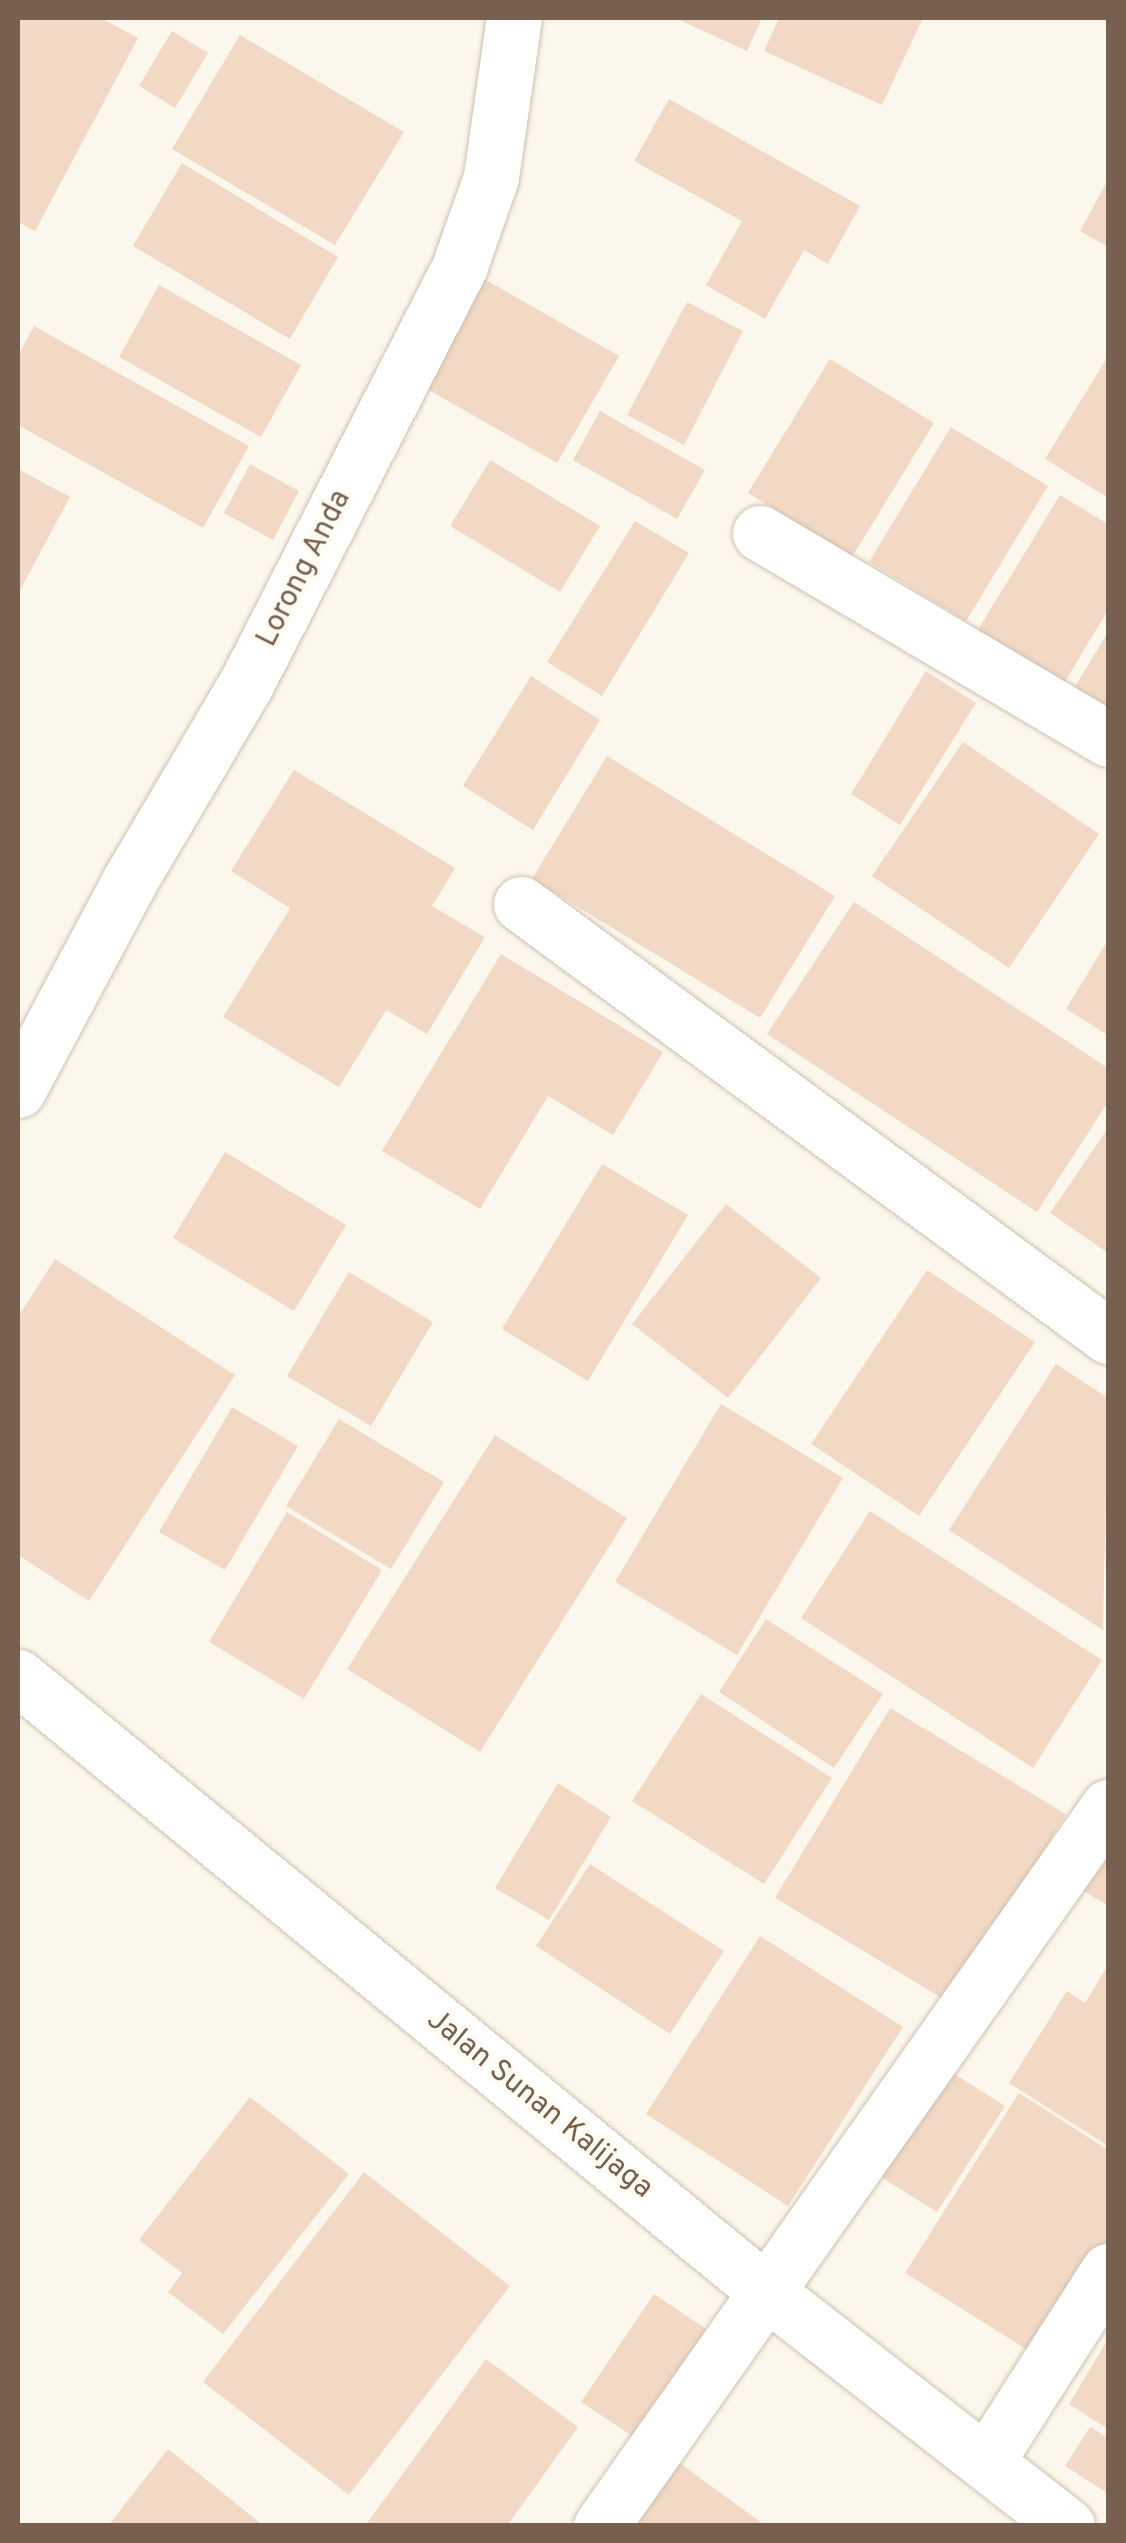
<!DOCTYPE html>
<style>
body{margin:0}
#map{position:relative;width:1126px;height:2543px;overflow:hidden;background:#fcf7ec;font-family:Overpass,sans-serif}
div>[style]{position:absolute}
.building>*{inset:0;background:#f1d9c5}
.roads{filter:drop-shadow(0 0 2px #cec0b1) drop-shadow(0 0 2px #cec0b1)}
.street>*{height:55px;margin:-27.5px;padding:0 27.5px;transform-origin:27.5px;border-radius:27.5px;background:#fff}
.secondary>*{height:55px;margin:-27.5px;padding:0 27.5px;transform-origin:27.5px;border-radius:27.5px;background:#fff}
span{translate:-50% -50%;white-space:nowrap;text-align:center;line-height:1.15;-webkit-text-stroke:8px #fefbf3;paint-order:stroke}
.street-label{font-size:30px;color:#77604f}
.frame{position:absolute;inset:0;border:20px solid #77604f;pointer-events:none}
</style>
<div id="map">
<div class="building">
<i style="clip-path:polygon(18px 18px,101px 18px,138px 38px,35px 231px,18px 222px)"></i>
<i style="clip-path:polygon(675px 18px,762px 18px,747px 51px)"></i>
<i style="clip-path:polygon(779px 18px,923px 18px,882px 105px,764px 51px)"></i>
<i style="clip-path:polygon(172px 31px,208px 53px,175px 108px,139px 86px)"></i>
<i style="clip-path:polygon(240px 35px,404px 132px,335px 245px,172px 149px)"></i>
<i style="clip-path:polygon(669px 99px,860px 206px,828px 264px,804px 250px,765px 319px,706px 285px,742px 221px,634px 161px)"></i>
<i style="clip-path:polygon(182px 163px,338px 257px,290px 339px,133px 246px)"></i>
<i style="clip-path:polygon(1108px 180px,1108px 247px,1080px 231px)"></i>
<i style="clip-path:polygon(479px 276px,619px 356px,557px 463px,418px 384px)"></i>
<i style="clip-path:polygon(159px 285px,301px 365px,261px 437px,119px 357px)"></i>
<i style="clip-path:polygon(687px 302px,743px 331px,684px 445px,627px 415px)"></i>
<i style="clip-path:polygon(34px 326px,249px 446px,203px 528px,18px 425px,18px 356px)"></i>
<i style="clip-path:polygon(1108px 356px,1108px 498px,1045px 459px)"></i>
<i style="clip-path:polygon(830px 359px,934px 423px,852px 557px,748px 493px)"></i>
<i style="clip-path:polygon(600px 411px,705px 470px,677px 519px,573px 460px)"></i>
<i style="clip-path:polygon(951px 427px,1048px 486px,966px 621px,869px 562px)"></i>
<i style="clip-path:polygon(490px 460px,600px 526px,560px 592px,450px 526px)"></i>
<i style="clip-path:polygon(250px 464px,299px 491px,273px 540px,224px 513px)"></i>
<i style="clip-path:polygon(18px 469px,70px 497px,18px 594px)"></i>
<i style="clip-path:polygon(1060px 495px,1108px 524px,1108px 610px,1063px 685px,976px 633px)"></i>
<i style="clip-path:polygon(635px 521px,689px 553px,602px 696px,547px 662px)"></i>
<i style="clip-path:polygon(1108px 632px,1108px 719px,1070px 695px)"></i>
<i style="clip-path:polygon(926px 671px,976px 703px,900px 825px,851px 794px)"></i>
<i style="clip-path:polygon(531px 676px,600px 720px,533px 830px,463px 786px)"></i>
<i style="clip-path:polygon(963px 742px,1099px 834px,1009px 968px,872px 876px)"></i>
<i style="clip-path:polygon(607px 756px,835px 896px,760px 1018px,532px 879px)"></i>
<i style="clip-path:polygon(294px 770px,455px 868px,432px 906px,485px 937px,427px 1034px,386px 1010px,339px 1087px,223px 1017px,290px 908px,231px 871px)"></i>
<i style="clip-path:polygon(854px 902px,1108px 1068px,1108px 1102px,1037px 1212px,767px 1034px)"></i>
<i style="clip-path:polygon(1108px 940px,1108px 1035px,1066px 1009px)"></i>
<i style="clip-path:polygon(501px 954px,663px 1052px,613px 1135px,548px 1096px,480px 1209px,382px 1151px)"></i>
<i style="clip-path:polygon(1108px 1128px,1108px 1253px,1050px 1213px)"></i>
<i style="clip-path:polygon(225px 1152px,346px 1225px,294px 1311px,173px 1238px)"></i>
<i style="clip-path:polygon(602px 1164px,688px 1215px,588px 1381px,502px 1329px)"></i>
<i style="clip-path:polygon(726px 1204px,821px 1278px,728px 1398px,632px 1324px)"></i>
<i style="clip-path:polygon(55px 1259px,235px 1375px,89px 1601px,18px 1555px,18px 1317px)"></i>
<i style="clip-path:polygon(927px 1270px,1035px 1342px,919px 1516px,811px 1444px)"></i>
<i style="clip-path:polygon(349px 1272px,433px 1322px,371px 1426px,287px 1376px)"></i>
<i style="clip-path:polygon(1056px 1364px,1108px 1398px,1103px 1630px,949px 1530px)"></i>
<i style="clip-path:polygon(721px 1404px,843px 1478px,737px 1655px,615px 1582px)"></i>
<i style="clip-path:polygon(232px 1407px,298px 1446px,225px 1570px,159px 1532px)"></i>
<i style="clip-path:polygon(339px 1419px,444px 1482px,391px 1569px,286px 1506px)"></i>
<i style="clip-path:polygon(495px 1435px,627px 1518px,480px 1752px,347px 1669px)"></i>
<i style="clip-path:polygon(870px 1511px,1102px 1660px,1033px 1768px,801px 1618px)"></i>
<i style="clip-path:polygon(287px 1512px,382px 1570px,304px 1699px,209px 1642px)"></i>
<i style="clip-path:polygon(766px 1619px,883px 1694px,834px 1768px,719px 1692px)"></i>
<i style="clip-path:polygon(701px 1694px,832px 1778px,764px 1884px,632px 1801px)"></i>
<i style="clip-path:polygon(890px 1708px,1066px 1814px,952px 2004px,775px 1898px)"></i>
<i style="clip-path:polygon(558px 1783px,611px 1817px,549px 1920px,495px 1888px)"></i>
<i style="clip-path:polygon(1108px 1838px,1108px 1906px,1078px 1887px)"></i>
<i style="clip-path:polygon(590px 1864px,724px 1951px,670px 2034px,536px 1946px)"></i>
<i style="clip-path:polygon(760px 1936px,903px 2027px,788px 2206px,646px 2114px)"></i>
<i style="clip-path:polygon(1108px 1965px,1108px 2146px,1009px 2083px,1067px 1991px,1085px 2003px)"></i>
<i style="clip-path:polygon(948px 2070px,1005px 2106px,937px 2212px,879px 2176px)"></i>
<i style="clip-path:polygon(1019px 2093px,1108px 2150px,1108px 2242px,1037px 2356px,905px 2273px)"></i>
<i style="clip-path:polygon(250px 2097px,349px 2174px,223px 2334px,168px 2292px,182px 2273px,139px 2240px)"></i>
<i style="clip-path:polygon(364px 2172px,510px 2286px,349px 2495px,203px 2382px)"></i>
<i style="clip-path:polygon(654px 2294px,709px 2331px,637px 2439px,581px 2402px)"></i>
<i style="clip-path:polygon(1108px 2339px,1108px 2429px,1069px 2404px)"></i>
<i style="clip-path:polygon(486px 2359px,578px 2427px,507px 2526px,365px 2526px)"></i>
<i style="clip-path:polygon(1090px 2427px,1108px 2438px,1106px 2492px,1065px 2466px)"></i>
<i style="clip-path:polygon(168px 2449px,264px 2526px,108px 2526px)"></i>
<i style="clip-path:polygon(678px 2462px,766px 2526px,632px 2526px)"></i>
</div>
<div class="roads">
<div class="street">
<i style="left:760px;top:533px;width:404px;rotate:30.6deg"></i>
<i style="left:521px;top:904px;width:729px;rotate:36.35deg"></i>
<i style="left:18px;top:1090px;width:238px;rotate:-61.9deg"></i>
<i style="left:130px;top:880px;width:228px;rotate:-59.4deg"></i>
<i style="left:246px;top:684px;width:470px;rotate:-62.9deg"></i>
<i style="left:460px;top:265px;width:93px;rotate:-70.6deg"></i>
<i style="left:491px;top:177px;width:161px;rotate:-81.8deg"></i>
<i style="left:986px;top:2462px;width:227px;rotate:-57.4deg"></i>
<i style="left:601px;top:2526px;width:880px;rotate:-54.81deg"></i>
</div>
<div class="secondary">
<i style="left:18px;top:1677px;width:971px;rotate:39.4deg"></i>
<i style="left:768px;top:2293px;width:379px;rotate:37.9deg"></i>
</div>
</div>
<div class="street-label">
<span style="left:305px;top:569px;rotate:-63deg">Lorong Anda</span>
<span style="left:539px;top:2105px;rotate:39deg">Jalan Sunan Kalijaga</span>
</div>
<div class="frame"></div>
</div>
